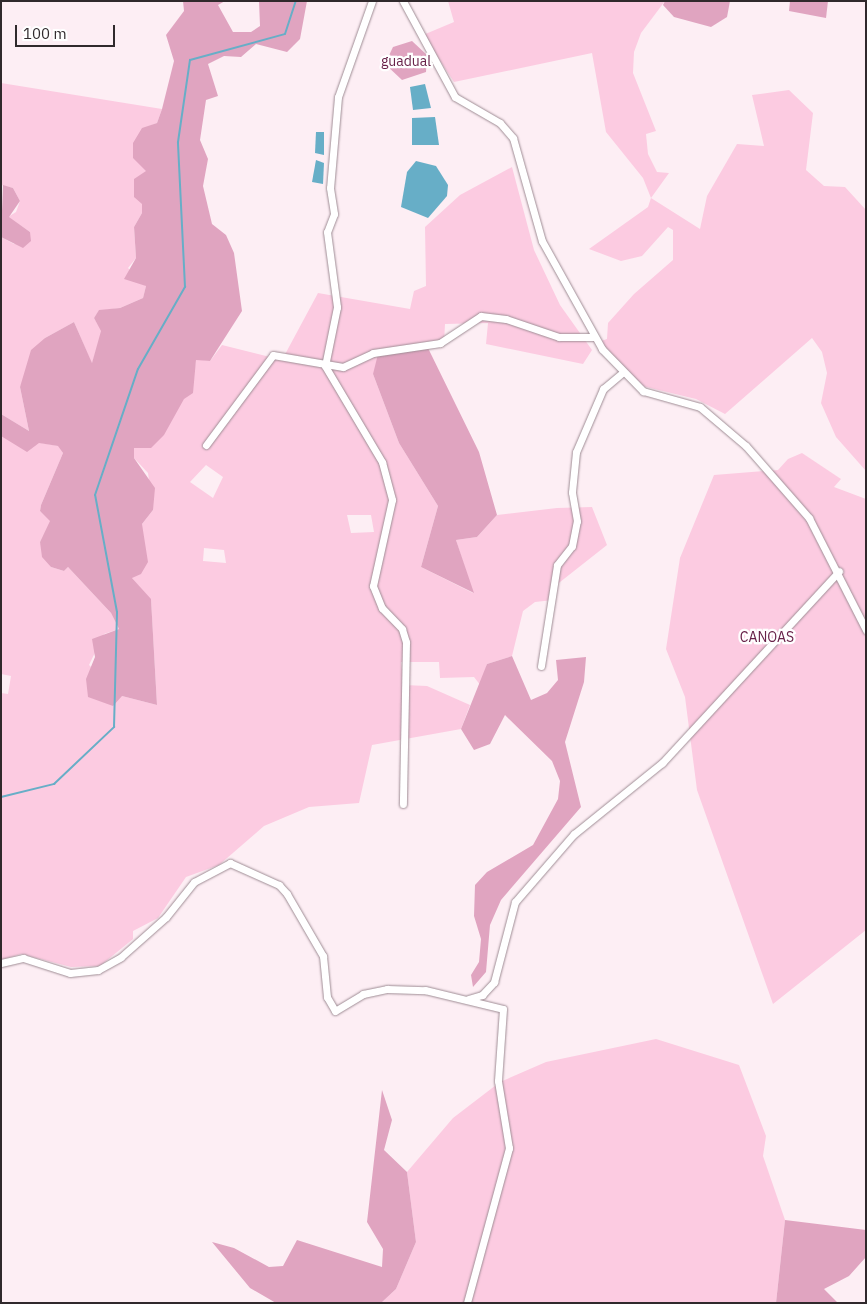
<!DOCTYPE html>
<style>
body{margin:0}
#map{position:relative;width:867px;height:1304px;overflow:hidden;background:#fdeef4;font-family:"IBM Plex Sans",sans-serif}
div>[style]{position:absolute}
.green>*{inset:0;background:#fccbe1}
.forest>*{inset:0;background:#e0a4c0}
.water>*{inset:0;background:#67aec7}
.stream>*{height:2px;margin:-1px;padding:0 1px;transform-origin:1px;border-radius:1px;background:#67aec7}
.roads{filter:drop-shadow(0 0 1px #9f8d95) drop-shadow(0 0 1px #9f8d95)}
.minor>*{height:7px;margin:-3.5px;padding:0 3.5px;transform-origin:3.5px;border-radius:3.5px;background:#fff}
span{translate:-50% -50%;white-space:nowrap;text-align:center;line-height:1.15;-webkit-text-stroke:4.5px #fff;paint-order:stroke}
.park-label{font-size:14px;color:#682249}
.frame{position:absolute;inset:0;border:2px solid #30292c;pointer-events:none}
.scale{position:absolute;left:15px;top:25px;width:100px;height:22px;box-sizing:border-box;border:2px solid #30292c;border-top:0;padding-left:6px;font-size:15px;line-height:18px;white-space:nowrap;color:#30292c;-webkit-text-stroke:4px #fff;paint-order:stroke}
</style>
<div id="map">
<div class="green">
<i style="clip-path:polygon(448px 1px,665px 1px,641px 33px,634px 52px,633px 73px,656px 131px,646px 134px,648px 154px,657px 172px,669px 173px,651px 198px,700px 229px,707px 196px,737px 144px,764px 146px,752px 95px,789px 90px,813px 113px,806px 170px,824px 186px,845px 187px,866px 210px,866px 471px,836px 437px,821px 403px,827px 373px,822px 352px,812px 338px,725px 414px,696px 399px,642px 386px,598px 342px,607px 339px,608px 323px,634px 294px,673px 260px,673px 230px,668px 227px,642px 256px,621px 261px,589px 249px,648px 207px,651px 198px,643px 178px,606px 132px,592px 53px,454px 82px,423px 35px,454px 22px)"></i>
<i style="clip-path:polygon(1px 83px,162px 109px,157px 123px,142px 129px,147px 171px,142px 213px,134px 227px,136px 258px,128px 268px,146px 286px,143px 298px,120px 308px,99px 311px,94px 318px,102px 331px,92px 364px,74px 322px,45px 338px,20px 387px,29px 431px,1px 414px,1px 237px,14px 244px,30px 232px,8px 217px,16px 212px,20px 201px,13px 188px,1px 185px)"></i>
<i style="clip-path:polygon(evenodd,512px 167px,534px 250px,560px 305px,592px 350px,583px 364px,486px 344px,488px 323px,445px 324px,444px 343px,373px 374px,399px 443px,438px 506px,421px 567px,473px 593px,456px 540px,477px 537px,497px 515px,557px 508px,592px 507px,607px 545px,555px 586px,553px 600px,535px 602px,523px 611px,512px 656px,487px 664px,481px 686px,474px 677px,440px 678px,439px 662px,401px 662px,404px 685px,427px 686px,470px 705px,461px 729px,372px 745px,359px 803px,309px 807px,264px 826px,219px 865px,186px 877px,158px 918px,133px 931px,133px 939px,100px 966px,71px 967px,21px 954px,1px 960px,1px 693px,8px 694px,11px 676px,1px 674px,1px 436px,59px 446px,63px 453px,41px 505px,40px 511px,51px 521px,40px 542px,51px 567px,64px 571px,68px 567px,111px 613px,119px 629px,104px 634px,89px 665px,122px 696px,157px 705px,151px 600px,131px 577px,142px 524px,153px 510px,148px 473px,134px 458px,134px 447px,177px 410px,194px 373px,196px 359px,210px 361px,222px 345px,282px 360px,318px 293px,410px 309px,414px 291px,426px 286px,425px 227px,460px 195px,512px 167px,206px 465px,223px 477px,213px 498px,190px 482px,206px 465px,512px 167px,347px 515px,371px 515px,374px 532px,351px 533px,347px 515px,512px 167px,204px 548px,224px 550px,226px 563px,203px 561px,204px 548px)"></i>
<i style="clip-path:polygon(802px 453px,841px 479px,834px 487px,866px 499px,866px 930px,773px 1004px,697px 790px,685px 697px,666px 649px,680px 558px,714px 475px,778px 470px,788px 459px)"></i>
<i style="clip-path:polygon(656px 1039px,739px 1065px,766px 1136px,763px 1156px,785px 1220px,776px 1303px,381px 1303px,396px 1289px,416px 1242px,407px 1172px,453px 1118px,500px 1082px,546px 1062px)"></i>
</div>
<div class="forest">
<i style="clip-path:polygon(183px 1px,225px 1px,218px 5px,233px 32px,251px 32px,260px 26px,259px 1px,307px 1px,300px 39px,287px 52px,256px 44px,241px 57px,224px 56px,208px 64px,218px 96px,206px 100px,200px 140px,208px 159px,203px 186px,212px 224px,226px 235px,234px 253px,242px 311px,210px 361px,196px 360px,193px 393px,184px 399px,164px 435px,151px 448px,134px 448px,134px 458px,155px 488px,153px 510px,142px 524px,148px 562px,141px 574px,132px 578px,151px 599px,157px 705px,122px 696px,113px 706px,88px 697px,86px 679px,95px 657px,92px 639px,119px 629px,111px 613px,68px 567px,64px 571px,51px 567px,42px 557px,40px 542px,50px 521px,40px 511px,41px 505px,63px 453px,58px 446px,39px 443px,27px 452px,1px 436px,1px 414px,29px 431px,20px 387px,31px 350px,45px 338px,74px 322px,92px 363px,101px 331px,94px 318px,99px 310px,120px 308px,143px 298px,146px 286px,124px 279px,136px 258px,134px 227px,142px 213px,142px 204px,134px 197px,134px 179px,146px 171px,133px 158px,133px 143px,142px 128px,157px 123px,162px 109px,174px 61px,166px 35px,184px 11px)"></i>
<i style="clip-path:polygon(665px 1px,730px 1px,727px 17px,711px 27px,674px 17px,663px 5px)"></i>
<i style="clip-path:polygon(790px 1px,828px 1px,826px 18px,789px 11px)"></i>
<i style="clip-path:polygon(412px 41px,427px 55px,426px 72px,402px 80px,385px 64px,393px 47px)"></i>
<i style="clip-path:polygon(3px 185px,13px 188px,20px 201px,9px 217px,30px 232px,31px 241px,23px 248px,1px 237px)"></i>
<i style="clip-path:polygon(428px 348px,479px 452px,497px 515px,477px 537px,456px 540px,474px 593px,421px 567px,438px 506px,399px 443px,373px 374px,378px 354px)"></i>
<i style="clip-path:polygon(512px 656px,531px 700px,547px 693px,558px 680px,556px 660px,586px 657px,584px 682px,565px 742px,581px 807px,501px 900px,490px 925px,486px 972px,473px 987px,471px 975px,479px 962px,481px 939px,474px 916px,475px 885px,487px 872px,533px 845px,558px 799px,560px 781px,552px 761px,505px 715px,490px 744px,474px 750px,461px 729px,487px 664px)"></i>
<i style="clip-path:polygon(382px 1090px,392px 1120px,384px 1150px,407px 1172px,416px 1242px,396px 1289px,381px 1303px,276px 1303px,250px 1288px,212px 1242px,234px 1248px,269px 1267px,283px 1266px,297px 1240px,382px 1267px,383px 1249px,367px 1222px)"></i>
<i style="clip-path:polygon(785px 1220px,866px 1230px,866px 1257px,849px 1276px,824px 1289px,838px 1303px,776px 1303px)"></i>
</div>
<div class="water">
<i style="clip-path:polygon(425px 84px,431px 108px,413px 110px,410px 87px)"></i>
<i style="clip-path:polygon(435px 117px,439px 145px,412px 145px,412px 118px)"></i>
<i style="clip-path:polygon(316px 132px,324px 132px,324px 155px,315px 153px)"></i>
<i style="clip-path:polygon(316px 160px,324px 163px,323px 184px,312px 182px)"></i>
<i style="clip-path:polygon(416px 161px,436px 166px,448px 185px,447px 196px,428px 218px,401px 207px,407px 172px)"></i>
</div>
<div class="stream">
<i style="left:1px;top:797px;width:55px;rotate:-13.8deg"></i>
<i style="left:54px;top:784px;width:83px;rotate:-43.5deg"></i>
<i style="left:114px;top:727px;width:115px;rotate:-88.5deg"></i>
<i style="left:117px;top:612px;width:119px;rotate:-100.6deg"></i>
<i style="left:95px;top:495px;width:133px;rotate:-71.2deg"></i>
<i style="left:138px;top:369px;width:95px;rotate:-60.2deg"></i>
<i style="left:185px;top:287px;width:145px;rotate:-92.8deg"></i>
<i style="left:178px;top:142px;width:83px;rotate:-81.7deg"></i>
<i style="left:190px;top:60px;width:98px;rotate:-15.3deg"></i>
<i style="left:285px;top:34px;width:35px;rotate:-72deg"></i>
</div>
<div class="roads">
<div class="minor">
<i style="left:372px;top:1px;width:102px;rotate:109.5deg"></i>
<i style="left:338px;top:97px;width:91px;rotate:95deg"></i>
<i style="left:330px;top:188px;width:26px;rotate:81deg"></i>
<i style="left:334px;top:214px;width:19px;rotate:111deg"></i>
<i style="left:327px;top:232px;width:76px;rotate:82.4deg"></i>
<i style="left:337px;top:307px;width:60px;rotate:101.5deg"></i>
<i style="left:325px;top:366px;width:112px;rotate:59.3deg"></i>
<i style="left:382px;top:462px;width:39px;rotate:75deg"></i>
<i style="left:392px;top:500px;width:88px;rotate:102.5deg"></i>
<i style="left:373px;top:586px;width:24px;rotate:68deg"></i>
<i style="left:382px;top:608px;width:29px;rotate:46deg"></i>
<i style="left:402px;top:629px;width:14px;rotate:73deg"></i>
<i style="left:406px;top:642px;width:162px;rotate:91.1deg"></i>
<i style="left:403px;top:1px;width:109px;rotate:61.6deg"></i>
<i style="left:455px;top:97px;width:52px;rotate:30deg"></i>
<i style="left:500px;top:123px;width:20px;rotate:49deg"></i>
<i style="left:513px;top:138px;width:107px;rotate:74.3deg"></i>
<i style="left:542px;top:241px;width:124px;rotate:60.9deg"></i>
<i style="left:602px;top:349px;width:59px;rotate:45.7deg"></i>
<i style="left:643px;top:391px;width:59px;rotate:15.7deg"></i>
<i style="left:700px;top:407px;width:60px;rotate:40.3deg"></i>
<i style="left:746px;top:446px;width:96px;rotate:48.8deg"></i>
<i style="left:809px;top:518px;width:126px;rotate:63deg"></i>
<i style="left:206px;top:445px;width:112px;rotate:-53.3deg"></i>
<i style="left:273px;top:355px;width:71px;rotate:9.7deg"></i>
<i style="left:343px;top:367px;width:33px;rotate:-25deg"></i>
<i style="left:373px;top:353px;width:68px;rotate:-8.5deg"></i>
<i style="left:440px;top:343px;width:49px;rotate:-33.4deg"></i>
<i style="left:481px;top:316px;width:25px;rotate:7deg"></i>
<i style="left:506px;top:319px;width:56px;rotate:18.8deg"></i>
<i style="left:559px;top:337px;width:34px"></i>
<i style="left:541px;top:666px;width:102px;rotate:-81deg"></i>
<i style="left:557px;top:565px;width:24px;rotate:-52deg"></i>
<i style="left:572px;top:546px;width:25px;rotate:-79deg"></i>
<i style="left:577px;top:521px;width:29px;rotate:-100deg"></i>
<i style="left:572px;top:492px;width:40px;rotate:-84.3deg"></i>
<i style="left:576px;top:452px;width:69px;rotate:-66.8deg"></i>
<i style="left:603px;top:389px;width:25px;rotate:-40deg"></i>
<i style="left:1px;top:963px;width:23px;rotate:-13deg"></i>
<i style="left:23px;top:958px;width:49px;rotate:17.7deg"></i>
<i style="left:70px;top:973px;width:28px;rotate:-6deg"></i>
<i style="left:98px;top:970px;width:26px;rotate:-29deg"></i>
<i style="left:121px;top:957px;width:60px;rotate:-41.6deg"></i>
<i style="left:166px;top:917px;width:45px;rotate:-51.3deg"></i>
<i style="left:194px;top:882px;width:41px;rotate:-27.8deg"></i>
<i style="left:230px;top:863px;width:54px;rotate:24.2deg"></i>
<i style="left:279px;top:885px;width:12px;rotate:48deg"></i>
<i style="left:287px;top:894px;width:72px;rotate:59.9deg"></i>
<i style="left:323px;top:956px;width:41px;rotate:84.4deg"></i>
<i style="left:327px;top:997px;width:16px;rotate:60deg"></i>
<i style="left:335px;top:1011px;width:33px;rotate:-31deg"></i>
<i style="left:363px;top:994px;width:25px;rotate:-12deg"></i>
<i style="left:387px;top:989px;width:38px;rotate:2deg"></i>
<i style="left:425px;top:990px;width:80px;rotate:13.7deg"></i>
<i style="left:503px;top:1009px;width:72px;rotate:94deg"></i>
<i style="left:498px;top:1081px;width:68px;rotate:80.7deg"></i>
<i style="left:509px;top:1148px;width:161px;rotate:105.2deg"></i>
<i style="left:468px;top:999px;width:15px;rotate:-16deg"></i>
<i style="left:482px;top:995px;width:18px;rotate:-47deg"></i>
<i style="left:494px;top:982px;width:83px;rotate:-75.3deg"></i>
<i style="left:515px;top:902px;width:90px;rotate:-49.1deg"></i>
<i style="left:574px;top:834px;width:113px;rotate:-38.9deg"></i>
<i style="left:662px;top:763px;width:261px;rotate:-47.3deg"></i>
</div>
</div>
<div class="park-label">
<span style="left:406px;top:61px">guadual</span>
<span style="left:767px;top:637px">CANOAS</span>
</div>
<div class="frame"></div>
<div class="scale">100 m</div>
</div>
